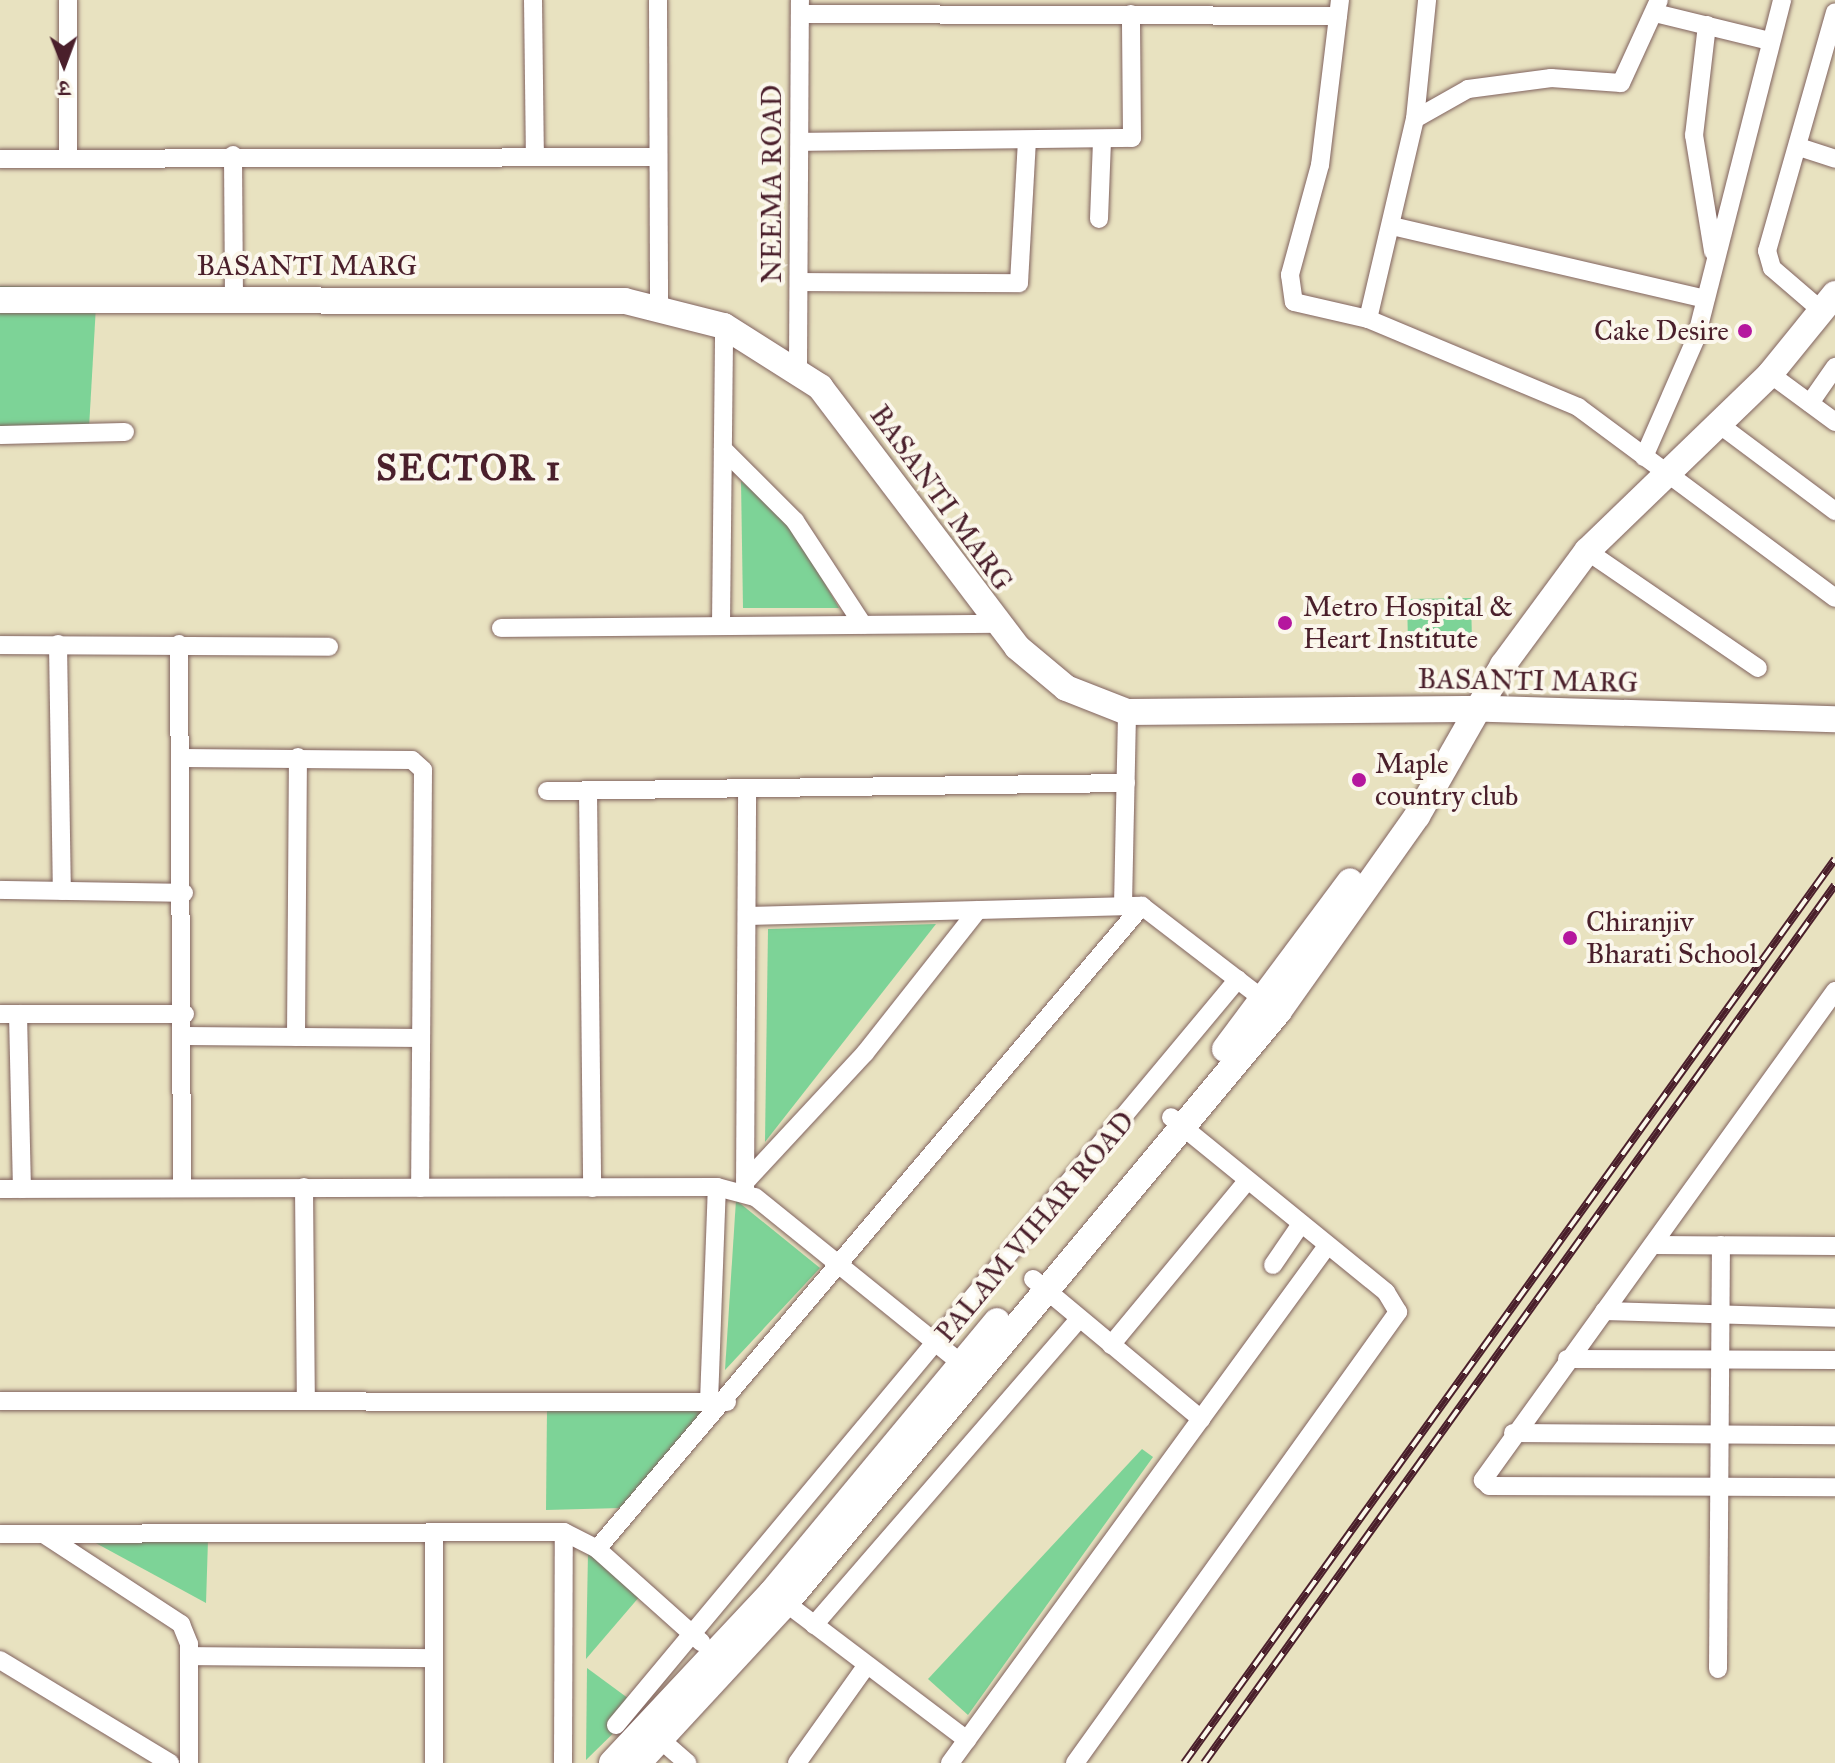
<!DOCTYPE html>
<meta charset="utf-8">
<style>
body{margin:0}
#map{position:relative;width:1835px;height:1763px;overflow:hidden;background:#e8e2c0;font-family:"IM FELL Great Primer","Noto Serif Devanagari",serif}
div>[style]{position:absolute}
.green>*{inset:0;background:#7dd397}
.roads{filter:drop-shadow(0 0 2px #81635f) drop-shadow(0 0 2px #81635f)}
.street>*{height:18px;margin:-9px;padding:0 9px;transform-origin:9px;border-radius:9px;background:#fff}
.secondary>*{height:26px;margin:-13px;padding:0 13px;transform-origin:13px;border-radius:13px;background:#fff}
.rail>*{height:8px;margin-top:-4px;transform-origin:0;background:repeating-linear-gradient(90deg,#fbf7ec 0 15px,#4a1f2b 0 30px);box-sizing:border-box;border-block:2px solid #4a1f2b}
.dots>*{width:22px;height:22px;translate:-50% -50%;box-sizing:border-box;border:4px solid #fbf7ec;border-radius:50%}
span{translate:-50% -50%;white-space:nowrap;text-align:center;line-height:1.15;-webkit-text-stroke:8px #fbf7ec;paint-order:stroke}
.street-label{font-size:28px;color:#4a1f2b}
.poi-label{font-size:28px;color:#4a1f2b}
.right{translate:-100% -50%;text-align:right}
.left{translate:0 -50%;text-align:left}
.district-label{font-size:36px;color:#4a1f2b;font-weight:700;letter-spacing:2px}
.north{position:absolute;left:24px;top:24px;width:80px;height:80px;-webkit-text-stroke:6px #fbf7ec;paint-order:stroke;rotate:179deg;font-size:22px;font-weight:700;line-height:32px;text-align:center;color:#4a1f2b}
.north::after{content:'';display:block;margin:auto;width:28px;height:36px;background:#4a1f2b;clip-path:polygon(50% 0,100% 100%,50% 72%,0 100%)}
</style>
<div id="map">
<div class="green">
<i style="clip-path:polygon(0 286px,97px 288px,89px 428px,0 431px)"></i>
<i style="clip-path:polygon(741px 481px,789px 522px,839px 608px,743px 608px)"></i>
<i style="clip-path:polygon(1471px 598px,1472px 642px,1408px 643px,1407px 599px)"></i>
<i style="clip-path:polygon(936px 924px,765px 1142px,768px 929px)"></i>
<i style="clip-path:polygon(736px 1200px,820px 1268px,725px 1370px)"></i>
<i style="clip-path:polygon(547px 1409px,705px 1410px,621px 1508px,546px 1510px)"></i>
<i style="clip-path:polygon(1142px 1449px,1153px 1457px,968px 1715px,928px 1679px)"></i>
<i style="clip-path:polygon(208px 1539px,206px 1603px,92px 1541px)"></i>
<i style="clip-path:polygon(588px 1553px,640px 1596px,586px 1659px)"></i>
<i style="clip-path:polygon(587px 1668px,640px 1707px,586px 1760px)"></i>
</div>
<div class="roads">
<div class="street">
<i style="left:68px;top:0;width:157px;rotate:90deg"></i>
<i style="left:533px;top:0;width:155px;rotate:89.3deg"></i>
<i style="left:658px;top:0;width:305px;rotate:89.8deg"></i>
<i style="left:1340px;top:0;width:166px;rotate:96.9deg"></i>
<i style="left:1320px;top:165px;width:114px;rotate:105.3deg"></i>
<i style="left:1290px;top:275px;width:27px;rotate:82deg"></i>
<i style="left:1294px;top:302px;width:76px;rotate:12.9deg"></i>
<i style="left:1368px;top:319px;width:228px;rotate:22.7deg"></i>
<i style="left:1578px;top:407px;width:320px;rotate:36.6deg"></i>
<i style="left:1655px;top:13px;width:118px;rotate:13.7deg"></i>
<i style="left:800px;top:14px;width:538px;rotate:0.21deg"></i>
<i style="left:1707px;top:25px;width:111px;rotate:96.7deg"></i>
<i style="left:1694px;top:135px;width:118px;rotate:80.7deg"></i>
<i style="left:1415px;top:119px;width:61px;rotate:-29.5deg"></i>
<i style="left:1468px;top:89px;width:84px;rotate:-7.5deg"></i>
<i style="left:1551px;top:78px;width:70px;rotate:4.1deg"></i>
<i style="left:1621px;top:83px;width:91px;rotate:-65.4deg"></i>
<i style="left:800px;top:142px;width:332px;rotate:-0.7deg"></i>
<i style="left:1132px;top:138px;width:124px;rotate:-90.5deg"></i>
<i style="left:1799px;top:147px;width:38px;rotate:18deg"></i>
<i style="left:233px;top:155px;width:142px;rotate:89.6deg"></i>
<i style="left:0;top:159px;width:658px;rotate:-0.17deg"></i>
<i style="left:1099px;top:219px;width:78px;rotate:-87.8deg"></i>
<i style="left:1392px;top:226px;width:321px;rotate:13.1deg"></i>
<i style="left:801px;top:282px;width:218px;rotate:0.3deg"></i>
<i style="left:1019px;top:283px;width:142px;rotate:-86.8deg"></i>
<i style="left:1822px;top:311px;width:66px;rotate:-139.3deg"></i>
<i style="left:1772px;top:268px;width:18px;rotate:-106deg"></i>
<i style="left:1767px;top:251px;width:248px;rotate:-74.1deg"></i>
<i style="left:1368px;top:319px;width:205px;rotate:-76.8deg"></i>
<i style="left:1415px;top:119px;width:120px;rotate:-84.2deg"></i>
<i style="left:798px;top:367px;width:367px;rotate:-89.7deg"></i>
<i style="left:1770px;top:374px;width:81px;rotate:36.4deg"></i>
<i style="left:1810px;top:403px;width:44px;rotate:-55.2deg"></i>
<i style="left:1720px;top:425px;width:144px;rotate:36.8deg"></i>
<i style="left:0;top:435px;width:125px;rotate:-1.4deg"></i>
<i style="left:723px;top:449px;width:102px;rotate:45deg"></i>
<i style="left:795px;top:521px;width:124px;rotate:56.8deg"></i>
<i style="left:1644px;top:457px;width:130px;rotate:-66.4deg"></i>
<i style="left:1696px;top:338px;width:349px;rotate:-75.7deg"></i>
<i style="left:1587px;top:551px;width:207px;rotate:34.4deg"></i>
<i style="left:721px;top:626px;width:300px;rotate:-89.4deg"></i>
<i style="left:501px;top:628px;width:492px;rotate:-0.5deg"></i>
<i style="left:58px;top:644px;width:247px;rotate:89.1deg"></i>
<i style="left:179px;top:644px;width:544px;rotate:89.68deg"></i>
<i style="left:0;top:645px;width:329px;rotate:0.3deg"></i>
<i style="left:181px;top:758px;width:231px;rotate:0.5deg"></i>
<i style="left:412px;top:760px;width:15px;rotate:42deg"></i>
<i style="left:423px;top:770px;width:418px;rotate:90.4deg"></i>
<i style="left:588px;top:790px;width:398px;rotate:89.4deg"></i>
<i style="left:547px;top:791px;width:579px;rotate:-0.79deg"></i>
<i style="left:0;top:890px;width:184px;rotate:0.9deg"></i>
<i style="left:1123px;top:905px;width:193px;rotate:-88.8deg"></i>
<i style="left:747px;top:916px;width:395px;rotate:-1.5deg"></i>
<i style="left:1142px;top:906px;width:154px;rotate:37.6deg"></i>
<i style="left:1835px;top:991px;width:603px;rotate:125.75deg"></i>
<i style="left:1483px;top:1480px;width:8px;rotate:45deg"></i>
<i style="left:1489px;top:1486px;width:346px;rotate:0.2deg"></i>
<i style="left:0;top:1014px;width:185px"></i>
<i style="left:18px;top:1014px;width:175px;rotate:88.7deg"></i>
<i style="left:185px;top:1036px;width:236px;rotate:0.5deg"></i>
<i style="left:296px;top:1037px;width:280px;rotate:-89.6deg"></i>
<i style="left:748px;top:1179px;width:172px;rotate:-47.1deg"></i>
<i style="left:865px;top:1053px;width:182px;rotate:-51.7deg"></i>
<i style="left:304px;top:1187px;width:214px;rotate:89.5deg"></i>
<i style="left:0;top:1189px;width:717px;rotate:-0.16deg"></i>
<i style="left:717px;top:1187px;width:39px;rotate:15deg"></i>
<i style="left:755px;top:1197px;width:265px;rotate:38.9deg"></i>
<i style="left:745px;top:1192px;width:402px;rotate:-89.7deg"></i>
<i style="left:1654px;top:1245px;width:181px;rotate:0.3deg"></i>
<i style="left:1273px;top:1265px;width:50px;rotate:-55.7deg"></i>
<i style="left:1033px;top:1279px;width:219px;rotate:39.8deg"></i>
<i style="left:1604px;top:1311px;width:231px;rotate:1.7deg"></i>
<i style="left:1111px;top:1345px;width:213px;rotate:-50.3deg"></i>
<i style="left:1567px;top:1359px;width:268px;rotate:0.2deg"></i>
<i style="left:0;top:1401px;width:727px;rotate:0.08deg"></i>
<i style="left:709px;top:1402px;width:215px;rotate:-87.9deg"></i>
<i style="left:1513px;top:1433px;width:322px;rotate:0.4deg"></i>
<i style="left:434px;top:1532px;width:231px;rotate:90deg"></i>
<i style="left:0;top:1534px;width:564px;rotate:-0.2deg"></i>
<i style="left:564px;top:1532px;width:37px;rotate:27deg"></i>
<i style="left:597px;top:1549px;width:140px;rotate:41.8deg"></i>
<i style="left:45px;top:1535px;width:163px;rotate:33.2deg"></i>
<i style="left:181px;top:1624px;width:22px;rotate:68deg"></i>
<i style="left:189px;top:1644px;width:119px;rotate:90deg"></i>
<i style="left:597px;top:1549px;width:843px;rotate:-49.72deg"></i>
<i style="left:778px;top:1597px;width:237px;rotate:37.1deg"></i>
<i style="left:814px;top:1625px;width:405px;rotate:-49.1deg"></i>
<i style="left:189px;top:1656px;width:244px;rotate:0.5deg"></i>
<i style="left:0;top:1660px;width:199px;rotate:31.2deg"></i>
<i style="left:1718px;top:1669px;width:424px;rotate:-89.6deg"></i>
<i style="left:616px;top:1725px;width:971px;rotate:-50.18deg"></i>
<i style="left:661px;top:1740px;width:35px;rotate:41deg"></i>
<i style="left:563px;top:1763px;width:231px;rotate:-89.8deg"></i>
<i style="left:797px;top:1763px;width:120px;rotate:-54.5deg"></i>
<i style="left:950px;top:1763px;width:640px;rotate:-53.9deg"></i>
<i style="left:1075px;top:1763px;width:555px;rotate:-54.39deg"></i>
<i style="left:1398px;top:1312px;width:23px;rotate:-121deg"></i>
<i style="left:1386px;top:1292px;width:277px;rotate:-140.9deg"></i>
</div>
<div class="secondary">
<i style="left:0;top:300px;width:625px;rotate:0.09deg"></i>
<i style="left:625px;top:301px;width:102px;rotate:14.2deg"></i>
<i style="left:724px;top:326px;width:114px;rotate:32.4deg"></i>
<i style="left:820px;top:387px;width:326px;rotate:52.8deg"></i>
<i style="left:1017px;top:647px;width:64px;rotate:39.9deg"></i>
<i style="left:1066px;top:688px;width:66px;rotate:21.5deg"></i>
<i style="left:1127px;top:712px;width:366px;rotate:-0.5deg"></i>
<i style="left:1493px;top:709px;width:342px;rotate:1.7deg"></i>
<i style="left:1225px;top:1049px;width:209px;rotate:-53.3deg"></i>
<i style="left:612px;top:1763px;width:234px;rotate:-46.9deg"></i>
<i style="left:772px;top:1592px;width:352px;rotate:-50.3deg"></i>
<i style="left:638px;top:1763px;width:218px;rotate:-47.2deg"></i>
<i style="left:786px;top:1603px;width:770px;rotate:-50.21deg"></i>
<i style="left:1279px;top:1011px;width:239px;rotate:-54.7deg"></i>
<i style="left:1417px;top:816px;width:174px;rotate:-60.3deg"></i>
<i style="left:1503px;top:665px;width:142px;rotate:-53.6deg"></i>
<i style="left:1587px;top:551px;width:255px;rotate:-44deg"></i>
<i style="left:1770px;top:374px;width:103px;rotate:-50.9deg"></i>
</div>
</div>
<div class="rail">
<i style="left:1184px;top:1763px;width:1114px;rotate:-54.24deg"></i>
<i style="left:1204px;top:1763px;width:1081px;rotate:-54.3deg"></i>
</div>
<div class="dots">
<i style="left:1745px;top:331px;background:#b5179e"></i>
<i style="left:1285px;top:623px;background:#b5179e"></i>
<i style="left:1359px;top:780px;background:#b5179e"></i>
<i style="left:1570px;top:938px;background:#b5179e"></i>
</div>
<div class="street-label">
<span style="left:772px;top:184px;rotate:-90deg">NEEMA ROAD</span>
<span style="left:307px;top:266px">BASANTI MARG</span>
<span style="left:941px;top:498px;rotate:54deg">BASANTI MARG</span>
<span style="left:1528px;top:681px;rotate:1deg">BASANTI MARG</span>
<span style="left:1035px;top:1227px;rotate:-50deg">PALAM VIHAR ROAD</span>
</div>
<div class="poi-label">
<span class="right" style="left:1729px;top:331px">Cake Desire</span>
<span class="left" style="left:1303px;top:623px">Metro Hospital &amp;<br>Heart Institute</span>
<span class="left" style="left:1375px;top:780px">Maple<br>country club</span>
<span class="left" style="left:1586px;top:938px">Chiranjiv<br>Bharati School</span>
</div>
<div class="district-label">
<span style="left:469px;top:469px">SECTOR 1</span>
</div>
<div class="north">उ</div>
</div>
